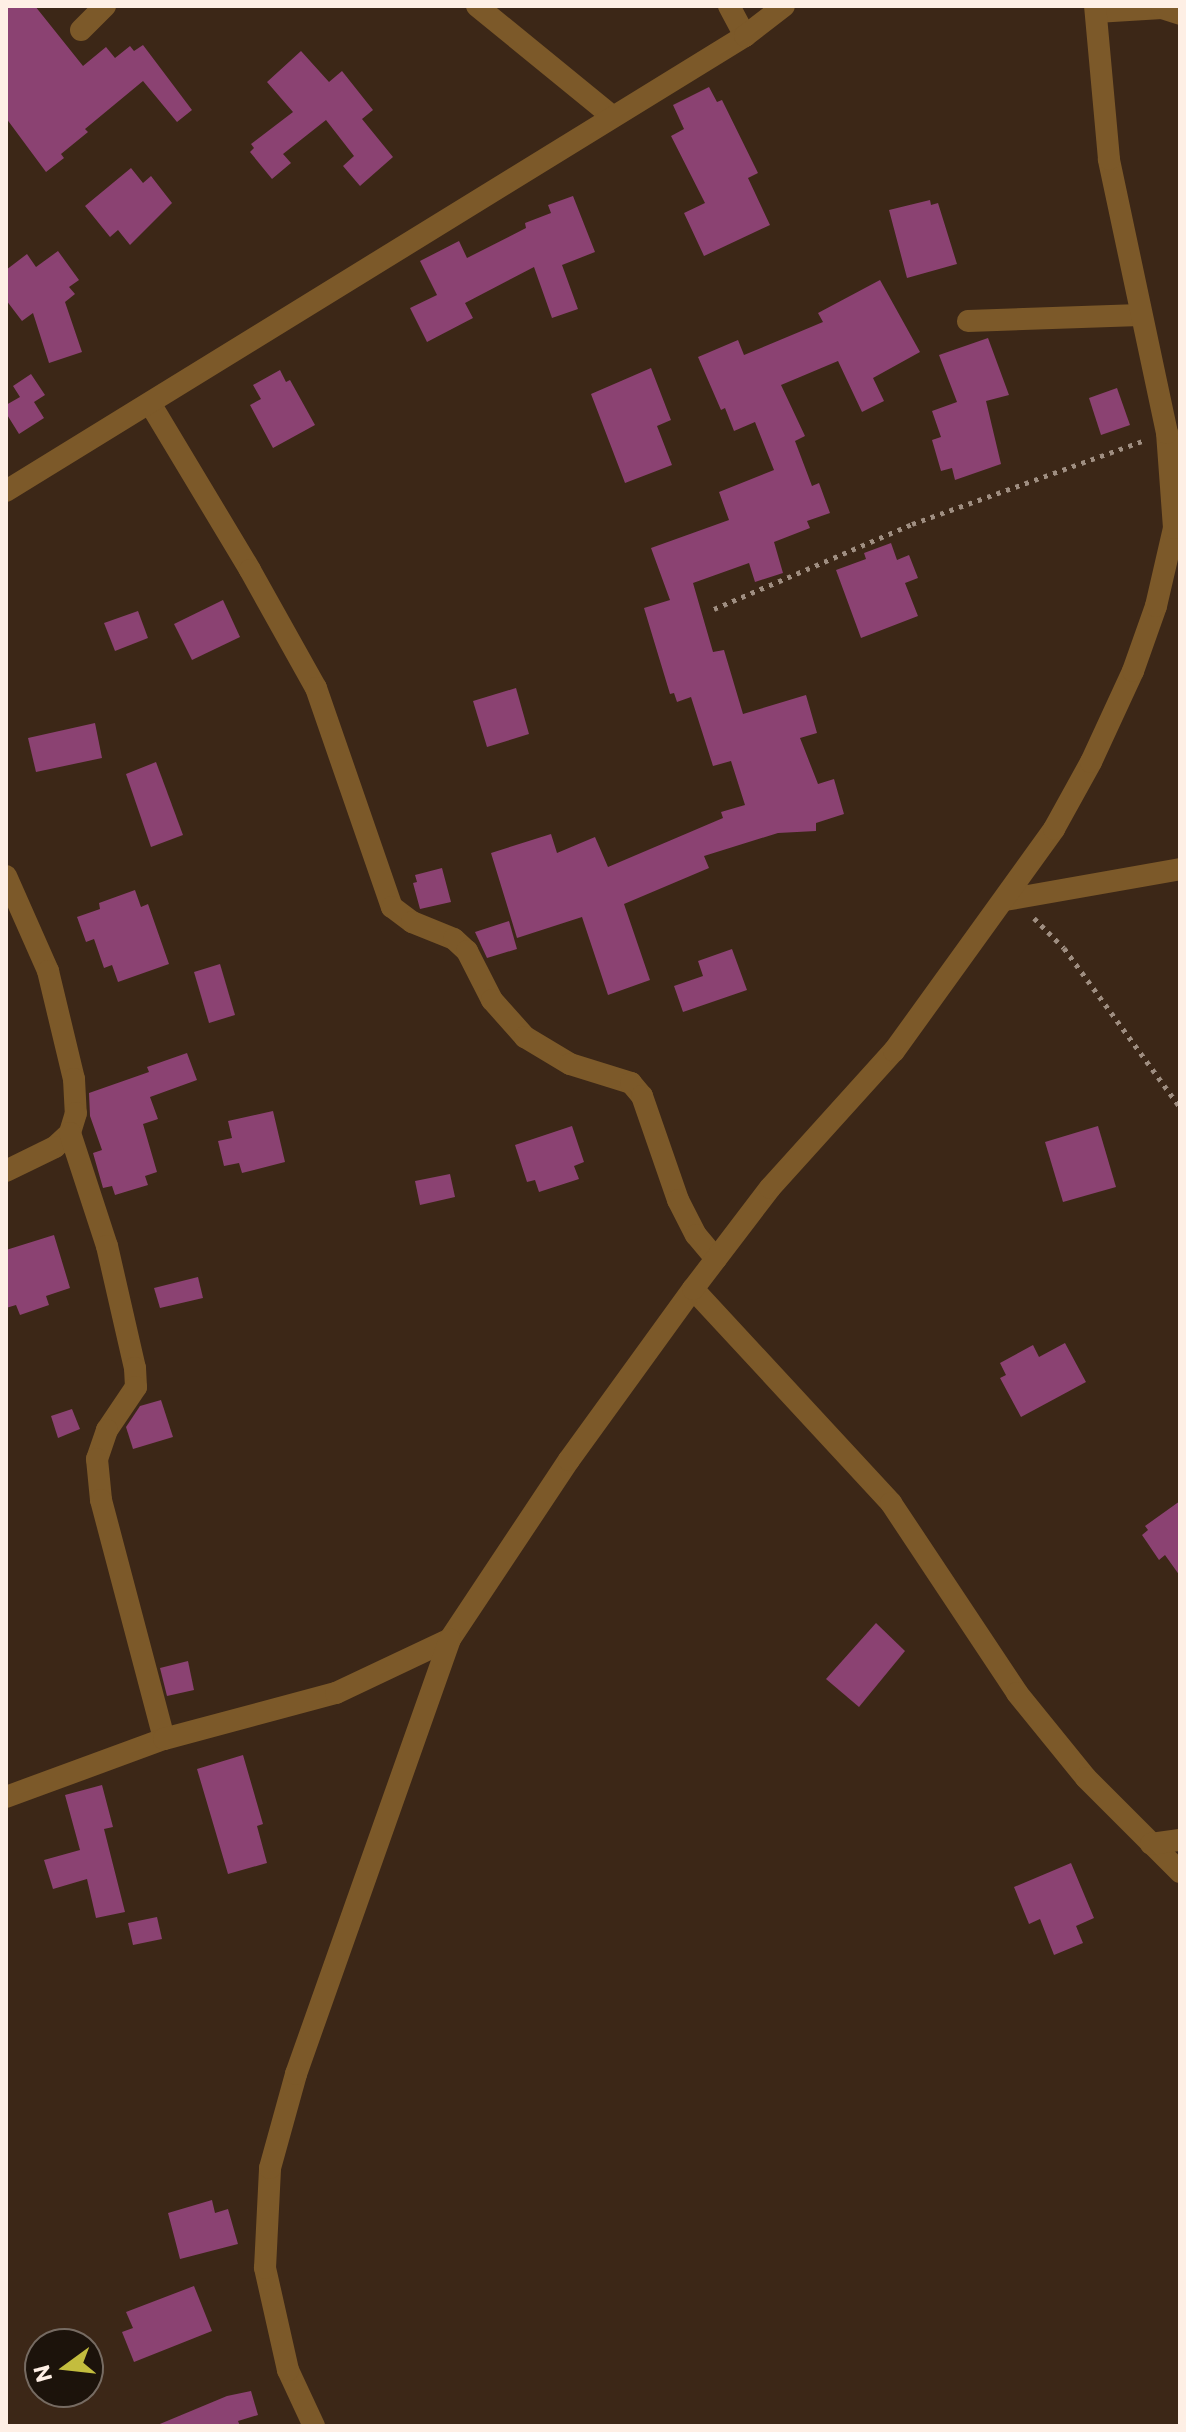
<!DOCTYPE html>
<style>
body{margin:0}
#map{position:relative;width:1186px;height:2432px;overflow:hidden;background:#3c2717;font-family:Commissioner,sans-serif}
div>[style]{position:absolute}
.building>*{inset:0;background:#8b4272}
.path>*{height:5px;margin-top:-2.5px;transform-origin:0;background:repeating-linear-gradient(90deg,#9f8e81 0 4px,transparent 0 10px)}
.minor>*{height:22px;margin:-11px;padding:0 11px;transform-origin:11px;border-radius:11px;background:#7c5929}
span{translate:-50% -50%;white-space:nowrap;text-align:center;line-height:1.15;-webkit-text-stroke:6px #1c130b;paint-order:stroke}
.frame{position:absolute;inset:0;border:8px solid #feefe5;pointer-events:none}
.north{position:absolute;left:24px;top:2328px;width:80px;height:80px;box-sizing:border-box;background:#1c130b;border:2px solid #766b62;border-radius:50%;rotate:255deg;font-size:22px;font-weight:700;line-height:32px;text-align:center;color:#feefe5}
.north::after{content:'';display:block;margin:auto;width:28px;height:36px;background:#c3bd3e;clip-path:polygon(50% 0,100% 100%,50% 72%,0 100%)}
</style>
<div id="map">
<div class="building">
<i style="clip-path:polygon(6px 6px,35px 6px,83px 66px,106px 47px,115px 58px,130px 46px,134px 51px,143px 45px,192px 110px,177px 122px,143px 81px,85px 129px,88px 132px,61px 154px,64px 158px,46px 172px,6px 118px)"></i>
<i style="clip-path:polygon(301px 51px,329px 82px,342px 71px,373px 110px,362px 119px,393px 157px,360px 186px,343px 166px,354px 156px,326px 120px,283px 154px,291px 163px,272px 179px,250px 152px,254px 148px,251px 144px,293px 112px,267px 82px)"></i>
<i style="clip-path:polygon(709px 87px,717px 102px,722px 100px,758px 173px,748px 178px,770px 225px,704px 256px,684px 213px,705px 203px,671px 136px,684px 129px,673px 105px)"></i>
<i style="clip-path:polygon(131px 168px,143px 183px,151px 176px,172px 203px,130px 245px,118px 230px,110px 237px,85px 206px)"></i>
<i style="clip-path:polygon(573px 196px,595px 252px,562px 265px,578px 309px,552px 318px,534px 267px,465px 303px,473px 318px,427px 342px,410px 308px,437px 295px,420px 261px,459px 241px,467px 258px,526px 228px,525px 223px,551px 213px,548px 205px)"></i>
<i style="clip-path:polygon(930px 200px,931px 205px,938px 203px,957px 264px,907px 278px,889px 210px)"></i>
<i style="clip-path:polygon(58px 251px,79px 280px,69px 287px,75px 294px,65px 302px,82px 352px,49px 363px,33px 313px,22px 321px,6px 300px,6px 270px,27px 254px,36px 267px)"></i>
<i style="clip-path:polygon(880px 280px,920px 352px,873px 378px,884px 401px,862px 412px,838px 361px,781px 385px,805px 436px,795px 441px,812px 486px,819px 483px,830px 513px,807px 521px,810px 528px,774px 542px,783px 573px,755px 582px,749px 563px,693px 583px,713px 652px,724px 650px,743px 714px,806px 695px,817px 733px,800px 738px,818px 784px,834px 779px,844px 814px,816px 823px,816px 831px,778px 833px,704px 856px,709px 868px,624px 904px,650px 980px,608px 995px,582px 917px,517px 938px,491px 853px,551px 834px,557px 853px,595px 837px,608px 867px,723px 818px,721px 812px,745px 805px,731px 761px,713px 766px,691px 697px,677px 702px,674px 693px,670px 694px,644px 608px,670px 600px,651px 548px,729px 520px,719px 492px,774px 470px,755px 422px,734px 431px,725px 408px,721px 410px,698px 357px,738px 340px,744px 355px,823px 322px,818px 313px)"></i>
<i style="clip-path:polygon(988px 338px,1009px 395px,986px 401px,1001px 464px,955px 480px,952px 468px,941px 471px,932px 440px,941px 437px,932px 411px,957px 402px,939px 355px)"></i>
<i style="clip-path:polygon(651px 368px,671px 420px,657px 426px,672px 465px,625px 483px,591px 394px)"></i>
<i style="clip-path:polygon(280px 370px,286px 382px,290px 380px,315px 425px,273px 448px,250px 405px,261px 399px,253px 385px)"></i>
<i style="clip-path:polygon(31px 374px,45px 395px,34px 402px,44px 418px,19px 434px,6px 413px,6px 405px,20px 397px,13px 386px)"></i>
<i style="clip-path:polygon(1117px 388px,1130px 425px,1101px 435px,1089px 398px)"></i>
<i style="clip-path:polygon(891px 543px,897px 560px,909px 555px,918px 578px,905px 583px,918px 616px,861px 638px,836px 570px,866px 559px,864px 553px)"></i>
<i style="clip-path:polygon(223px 600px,240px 637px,192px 660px,174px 624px)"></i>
<i style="clip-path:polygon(138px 611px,148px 638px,115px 651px,104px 623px)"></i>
<i style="clip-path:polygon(516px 688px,529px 734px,487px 747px,473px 701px)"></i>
<i style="clip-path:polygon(95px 723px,102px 758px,36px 772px,28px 738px)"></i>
<i style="clip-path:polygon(156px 762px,183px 835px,151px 847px,126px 774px)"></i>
<i style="clip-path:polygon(442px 868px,451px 902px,420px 909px,413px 883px,417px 882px,415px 875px)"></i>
<i style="clip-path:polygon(135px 890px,141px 907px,148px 904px,169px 964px,118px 982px,112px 965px,104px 968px,94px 939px,86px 942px,77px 917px,100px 909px,99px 903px)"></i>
<i style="clip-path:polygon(509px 921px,517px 949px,487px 958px,475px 932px)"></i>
<i style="clip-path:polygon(732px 949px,747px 990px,683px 1012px,674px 986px,703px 976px,698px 961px)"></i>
<i style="clip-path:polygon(220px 964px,235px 1015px,209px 1023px,194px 972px)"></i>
<i style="clip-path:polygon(187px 1053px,197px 1080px,150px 1097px,158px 1119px,143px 1124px,157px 1172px,145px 1176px,148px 1185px,115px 1195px,112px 1186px,103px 1188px,93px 1153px,102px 1150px,90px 1116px,89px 1093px,149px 1072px,147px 1067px)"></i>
<i style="clip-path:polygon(273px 1111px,285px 1162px,242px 1173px,239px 1163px,224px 1166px,218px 1141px,232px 1138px,228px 1121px)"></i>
<i style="clip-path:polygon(572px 1126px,584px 1162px,574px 1166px,579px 1179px,539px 1192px,535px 1180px,527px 1182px,515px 1145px)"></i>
<i style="clip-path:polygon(1098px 1126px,1116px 1187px,1063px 1202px,1045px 1142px)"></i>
<i style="clip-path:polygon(450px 1174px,455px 1197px,420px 1205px,415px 1181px)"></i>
<i style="clip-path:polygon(54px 1235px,70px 1288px,46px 1296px,49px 1305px,20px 1315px,16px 1305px,6px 1308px,6px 1250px)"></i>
<i style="clip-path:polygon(198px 1277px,203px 1298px,160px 1308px,154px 1288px)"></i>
<i style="clip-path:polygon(1065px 1343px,1086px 1382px,1021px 1417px,1000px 1378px,1006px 1375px,1000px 1363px,1033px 1345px,1039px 1357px)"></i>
<i style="clip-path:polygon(161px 1400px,173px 1437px,133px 1449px,126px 1427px,140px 1406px)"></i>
<i style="clip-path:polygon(72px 1409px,80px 1429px,58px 1438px,51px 1416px)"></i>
<i style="clip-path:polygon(1180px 1501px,1180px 1576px,1165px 1555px,1159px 1560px,1142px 1535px,1148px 1530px,1145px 1526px)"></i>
<i style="clip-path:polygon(876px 1623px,905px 1651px,859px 1707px,826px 1679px)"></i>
<i style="clip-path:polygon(188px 1661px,194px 1690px,167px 1696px,160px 1668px)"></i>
<i style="clip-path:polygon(243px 1755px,263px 1824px,257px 1826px,267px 1863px,228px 1874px,197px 1769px)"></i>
<i style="clip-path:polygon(102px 1785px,113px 1827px,104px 1829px,125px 1912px,96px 1918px,87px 1879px,53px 1889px,44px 1860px,80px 1850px,65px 1795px)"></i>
<i style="clip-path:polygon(1071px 1863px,1094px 1918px,1076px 1926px,1083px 1943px,1054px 1955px,1040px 1919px,1029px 1924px,1014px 1887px)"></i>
<i style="clip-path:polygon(157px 1917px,162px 1939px,133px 1945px,128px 1923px)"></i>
<i style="clip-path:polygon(212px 2200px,215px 2213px,228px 2209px,238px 2244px,180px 2259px,168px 2213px)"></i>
<i style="clip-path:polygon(194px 2286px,212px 2331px,134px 2362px,122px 2332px,133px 2328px,126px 2312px)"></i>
<i style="clip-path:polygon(251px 2391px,258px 2415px,238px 2421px,240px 2426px,155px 2426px,227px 2396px)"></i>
</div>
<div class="path">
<i style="left:714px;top:609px;width:215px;rotate:-23.2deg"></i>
<i style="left:912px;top:524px;width:245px;rotate:-19.8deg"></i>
<i style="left:1034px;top:918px;width:42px;rotate:45deg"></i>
<i style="left:1064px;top:948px;width:197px;rotate:53.9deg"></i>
</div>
<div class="minor">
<i style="left:477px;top:6px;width:174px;rotate:39.2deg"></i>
<i style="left:729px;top:6px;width:34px;rotate:62deg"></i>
<i style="left:1096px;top:12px;width:66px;rotate:-3.5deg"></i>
<i style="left:1162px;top:8px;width:19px;rotate:18deg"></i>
<i style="left:81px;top:30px;width:34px;rotate:-45deg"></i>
<i style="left:968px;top:321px;width:172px;rotate:-2deg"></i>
<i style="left:151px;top:405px;width:192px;rotate:59deg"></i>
<i style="left:250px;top:570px;width:135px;rotate:60.8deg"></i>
<i style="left:316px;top:688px;width:232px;rotate:70.9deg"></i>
<i style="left:392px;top:907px;width:25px;rotate:37deg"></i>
<i style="left:412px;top:922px;width:45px;rotate:22deg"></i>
<i style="left:454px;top:939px;width:18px;rotate:43deg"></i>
<i style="left:467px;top:951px;width:55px;rotate:63deg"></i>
<i style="left:492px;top:1000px;width:50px;rotate:48.3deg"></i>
<i style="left:525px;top:1037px;width:52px;rotate:31deg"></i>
<i style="left:570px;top:1064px;width:64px;rotate:17.3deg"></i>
<i style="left:631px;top:1083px;width:17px;rotate:50deg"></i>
<i style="left:642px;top:1096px;width:110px;rotate:70.9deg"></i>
<i style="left:678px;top:1200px;width:39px;rotate:63deg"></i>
<i style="left:696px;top:1235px;width:31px;rotate:50deg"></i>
<i style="left:6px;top:491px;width:868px;rotate:-31.62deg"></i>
<i style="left:745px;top:36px;width:49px;rotate:-37.6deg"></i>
<i style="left:6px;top:876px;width:104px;rotate:66.1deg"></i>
<i style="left:48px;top:971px;width:111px;rotate:76.5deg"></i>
<i style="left:74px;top:1079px;width:34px;rotate:87deg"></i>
<i style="left:76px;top:1113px;width:21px;rotate:107deg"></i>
<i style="left:70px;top:1133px;width:21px;rotate:137deg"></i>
<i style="left:55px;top:1147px;width:55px;rotate:153.9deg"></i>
<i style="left:1005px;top:900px;width:178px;rotate:-10deg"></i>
<i style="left:70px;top:1133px;width:119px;rotate:71.9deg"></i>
<i style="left:107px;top:1246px;width:125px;rotate:77.1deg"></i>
<i style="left:135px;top:1368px;width:19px;rotate:87deg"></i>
<i style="left:136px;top:1387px;width:52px;rotate:124deg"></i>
<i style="left:107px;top:1430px;width:31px;rotate:109deg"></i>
<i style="left:97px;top:1459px;width:41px;rotate:84.4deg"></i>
<i style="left:101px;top:1500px;width:247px;rotate:75.2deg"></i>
<i style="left:693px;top:1289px;width:292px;rotate:47.2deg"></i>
<i style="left:891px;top:1503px;width:228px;rotate:56.4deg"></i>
<i style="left:1017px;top:1693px;width:109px;rotate:50.9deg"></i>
<i style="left:1086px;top:1778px;width:133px;rotate:45deg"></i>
<i style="left:6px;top:1797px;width:168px;rotate:-20.2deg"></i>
<i style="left:164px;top:1739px;width:178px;rotate:-15deg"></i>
<i style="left:336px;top:1693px;width:126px;rotate:-25.3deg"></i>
<i style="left:450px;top:1639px;width:215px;rotate:-56.4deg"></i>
<i style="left:569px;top:1460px;width:211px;rotate:-54.1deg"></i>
<i style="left:693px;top:1289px;width:127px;rotate:-52.7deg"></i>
<i style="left:770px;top:1188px;width:185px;rotate:-47.9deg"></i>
<i style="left:894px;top:1051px;width:274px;rotate:-54.2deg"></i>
<i style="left:1054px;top:829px;width:77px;rotate:-61.1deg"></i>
<i style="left:1091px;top:762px;width:100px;rotate:-65.2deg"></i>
<i style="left:1133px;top:671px;width:69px;rotate:-70.5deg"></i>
<i style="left:1156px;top:606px;width:80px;rotate:-77deg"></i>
<i style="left:1174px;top:528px;width:95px;rotate:-94.2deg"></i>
<i style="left:1167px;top:433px;width:280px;rotate:-102deg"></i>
<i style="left:1109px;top:159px;width:154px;rotate:-95.2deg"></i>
<i style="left:1151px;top:1844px;width:29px;rotate:-8deg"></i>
<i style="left:314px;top:2426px;width:62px;rotate:-114.9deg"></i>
<i style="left:288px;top:2370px;width:105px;rotate:-102.7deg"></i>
<i style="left:265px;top:2268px;width:100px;rotate:-87.1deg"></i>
<i style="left:270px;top:2168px;width:98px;rotate:-74.5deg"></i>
<i style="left:296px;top:2074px;width:461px;rotate:-70.5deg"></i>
</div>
<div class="frame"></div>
<div class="north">N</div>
</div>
